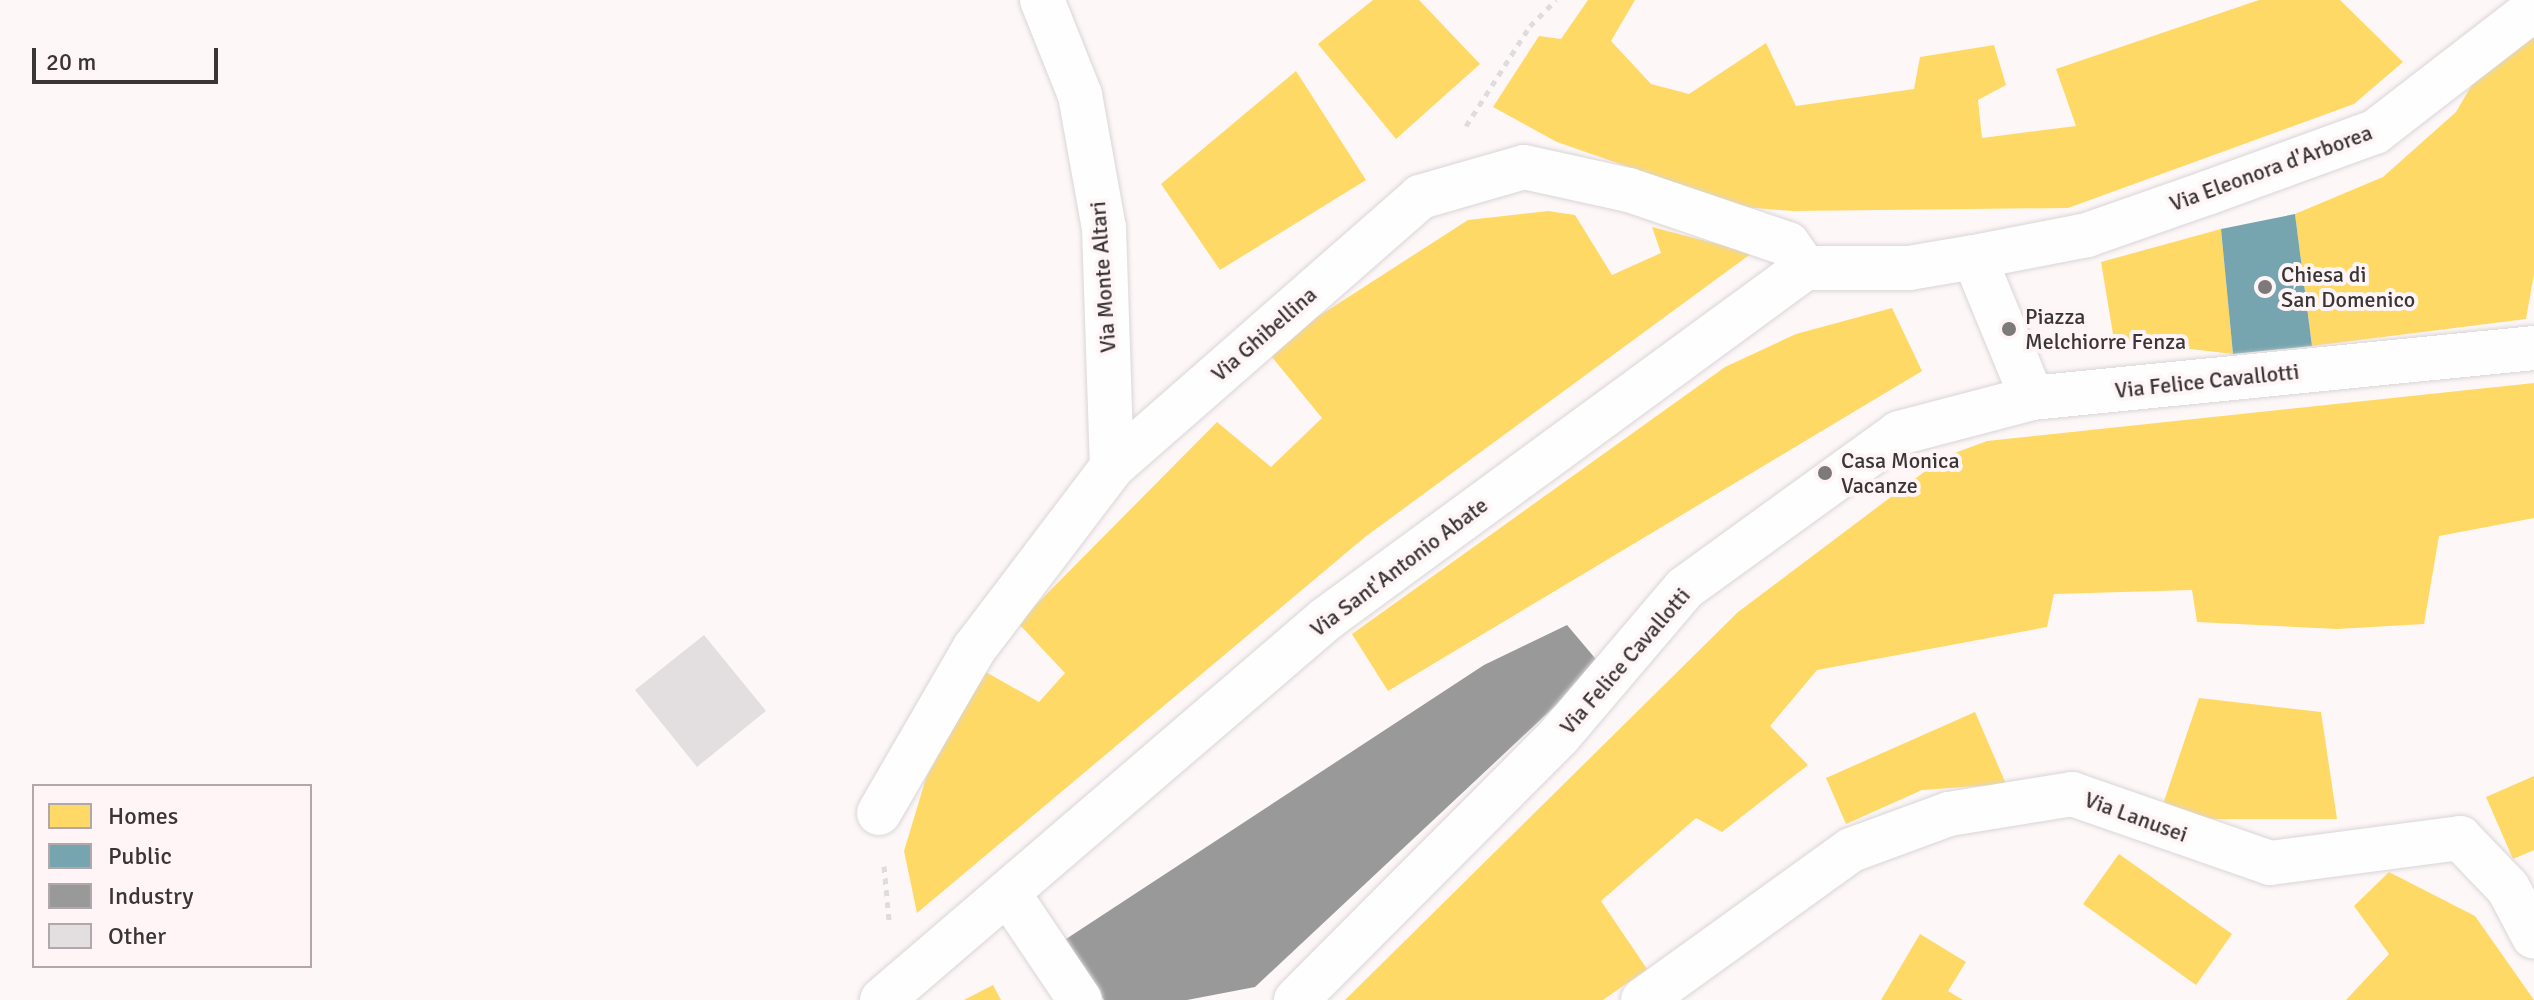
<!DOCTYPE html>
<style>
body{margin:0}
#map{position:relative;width:2534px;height:1000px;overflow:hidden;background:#fdf7f8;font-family:Signika,sans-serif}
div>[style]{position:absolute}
.homes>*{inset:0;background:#ffd966}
.public>*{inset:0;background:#76a5af}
.industry>*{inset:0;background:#999}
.building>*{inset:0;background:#e3dedf}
.path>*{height:5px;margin-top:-2.5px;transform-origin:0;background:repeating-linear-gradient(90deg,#dedcdc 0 6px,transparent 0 12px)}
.roads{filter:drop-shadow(0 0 2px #dad5d6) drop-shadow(0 0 2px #dad5d6)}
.minor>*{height:44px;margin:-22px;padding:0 22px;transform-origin:22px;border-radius:22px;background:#fffefe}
.major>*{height:44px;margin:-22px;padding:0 22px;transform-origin:22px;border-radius:22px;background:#fffefe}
.dots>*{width:22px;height:22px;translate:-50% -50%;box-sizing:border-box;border:4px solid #fff5f7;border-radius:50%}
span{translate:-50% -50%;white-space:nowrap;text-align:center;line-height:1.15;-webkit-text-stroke:8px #fff5f7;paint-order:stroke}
.street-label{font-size:22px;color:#3a3536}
.poi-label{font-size:22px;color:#3a3536}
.left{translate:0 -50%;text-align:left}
.legend{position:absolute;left:32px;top:784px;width:280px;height:184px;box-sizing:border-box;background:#fff5f7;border:2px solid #b0a8aa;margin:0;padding:10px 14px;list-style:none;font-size:24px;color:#3a3536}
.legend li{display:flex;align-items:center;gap:16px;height:40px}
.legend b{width:40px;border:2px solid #b0a8aa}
.scale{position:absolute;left:32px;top:48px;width:186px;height:36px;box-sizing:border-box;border:4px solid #3a3536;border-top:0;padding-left:10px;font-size:24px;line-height:28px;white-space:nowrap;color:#3a3536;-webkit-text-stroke:6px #fff5f7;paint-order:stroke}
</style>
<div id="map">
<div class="homes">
<i style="clip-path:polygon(1373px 0,1419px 0,1480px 64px,1396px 139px,1318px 44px)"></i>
<i style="clip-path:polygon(1588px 0,1635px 0,1611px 41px,1651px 84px,1689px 94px,1766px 43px,1796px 106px,1914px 89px,1920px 57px,1994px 45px,2006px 85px,1978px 100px,1982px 138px,2076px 126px,2056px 69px,2259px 0,2340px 0,2403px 62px,2354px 104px,2068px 208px,1792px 211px,1743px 207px,1557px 142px,1493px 107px,1539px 36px,1561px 39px)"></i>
<i style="clip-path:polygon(2534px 19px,2534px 274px,2526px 319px,2312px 346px,2295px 214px,2383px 177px,2456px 112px,2488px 57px)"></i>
<i style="clip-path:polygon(1296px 71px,1366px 180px,1220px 270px,1161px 184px)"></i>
<i style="clip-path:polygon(1548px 211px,1575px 215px,1612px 275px,1661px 253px,1652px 227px,1752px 253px,1365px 537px,917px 913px,904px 851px,926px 778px,984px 671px,1039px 702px,1065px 673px,1018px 623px,1217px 422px,1271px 467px,1322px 418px,1266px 350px,1468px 220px)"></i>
<i style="clip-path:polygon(2221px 229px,2233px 354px,2114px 340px,2101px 262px)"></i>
<i style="clip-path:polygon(1892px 308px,1922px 371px,1388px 691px,1352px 634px,1725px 367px,1796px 334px)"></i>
<i style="clip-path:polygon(2534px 383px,2534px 518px,2439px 536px,2424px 624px,2337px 629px,2197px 622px,2192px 590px,2054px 594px,2047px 627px,1817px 670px,1770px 726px,1808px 765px,1722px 832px,1696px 818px,1601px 901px,1647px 969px,1603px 1000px,1345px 1000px,1738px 612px,1944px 457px,1987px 441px)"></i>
<i style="clip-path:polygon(2199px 698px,2321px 712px,2337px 819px,2214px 819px,2161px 810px)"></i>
<i style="clip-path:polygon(1975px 712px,2006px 784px,1922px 790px,1846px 824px,1826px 778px)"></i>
<i style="clip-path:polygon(2534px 776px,2534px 850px,2513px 859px,2486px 797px)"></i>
<i style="clip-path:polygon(2119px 854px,2232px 934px,2196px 985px,2083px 904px)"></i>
<i style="clip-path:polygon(2389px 872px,2475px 916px,2534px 1000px,2346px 1000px,2389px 954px,2354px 906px)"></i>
<i style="clip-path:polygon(1920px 934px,1966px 962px,1948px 991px,1963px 1000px,1881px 1000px)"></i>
<i style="clip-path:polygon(993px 985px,1001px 1000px,964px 1000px)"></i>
</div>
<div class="public">
<i style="clip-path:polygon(2295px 214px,2312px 346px,2233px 354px,2221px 229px)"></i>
</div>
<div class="industry">
<i style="clip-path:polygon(1567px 625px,1600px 664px,1255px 987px,1187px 1000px,1104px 1000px,1063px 941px,1484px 665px)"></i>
</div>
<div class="building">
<i style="clip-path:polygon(704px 635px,766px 711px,697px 767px,635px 690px)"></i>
</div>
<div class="path">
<i style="left:1466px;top:126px;width:119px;rotate:-57.4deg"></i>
<i style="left:1530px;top:26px;width:37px;rotate:-45deg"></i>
<i style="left:884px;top:866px;width:54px;rotate:84.7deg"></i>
</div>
<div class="roads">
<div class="minor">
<i style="left:1042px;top:0;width:102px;rotate:68.2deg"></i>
<i style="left:1080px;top:95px;width:135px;rotate:79.8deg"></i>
<i style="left:1104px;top:228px;width:239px;rotate:88.1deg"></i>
<i style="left:879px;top:813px;width:190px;rotate:-59.9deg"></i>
<i style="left:974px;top:649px;width:228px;rotate:-52.8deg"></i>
<i style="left:1112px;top:467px;width:410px;rotate:-41.2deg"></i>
<i style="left:1420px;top:197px;width:108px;rotate:-16.1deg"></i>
<i style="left:1524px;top:167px;width:107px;rotate:12.4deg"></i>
<i style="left:1629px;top:190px;width:168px;rotate:18.8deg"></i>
<i style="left:1788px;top:244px;width:29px;rotate:55deg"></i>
<i style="left:1008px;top:893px;width:129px;rotate:56.1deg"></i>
<i style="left:1296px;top:1000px;width:373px;rotate:-45.1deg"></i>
<i style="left:1559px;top:736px;width:194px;rotate:-49.6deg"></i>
<i style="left:1685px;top:588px;width:264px;rotate:-35.9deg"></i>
<i style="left:1899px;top:433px;width:138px;rotate:-14.7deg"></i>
<i style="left:1643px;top:1000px;width:256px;rotate:-35.8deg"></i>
<i style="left:1851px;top:850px;width:104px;rotate:-20.2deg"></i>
<i style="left:1949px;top:814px;width:125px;rotate:-9.2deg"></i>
<i style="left:2072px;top:794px;width:210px;rotate:19.2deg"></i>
<i style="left:2270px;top:863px;width:192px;rotate:-7.5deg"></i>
<i style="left:2460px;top:838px;width:69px;rotate:46.2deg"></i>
<i style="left:2508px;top:888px;width:55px;rotate:62deg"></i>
</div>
<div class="major">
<i style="left:1974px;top:257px;width:152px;rotate:67.6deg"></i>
<i style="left:2032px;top:398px;width:504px;rotate:-5.69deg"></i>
<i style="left:882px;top:1000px;width:585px;rotate:-40.63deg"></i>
<i style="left:1326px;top:619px;width:594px;rotate:-36.23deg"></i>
<i style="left:1805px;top:268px;width:104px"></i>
<i style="left:1909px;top:268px;width:66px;rotate:-9.6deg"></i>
<i style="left:1974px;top:257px;width:115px;rotate:-11deg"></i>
<i style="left:2087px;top:235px;width:127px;rotate:-19.3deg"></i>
<i style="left:2207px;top:193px;width:179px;rotate:-20deg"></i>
<i style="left:2375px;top:132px;width:201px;rotate:-37.7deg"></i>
</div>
</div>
<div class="dots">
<i style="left:2265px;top:287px;background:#7e797a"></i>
<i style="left:2009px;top:329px;background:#7e797a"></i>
<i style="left:1825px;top:473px;background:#7e797a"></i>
</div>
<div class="street-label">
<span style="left:2271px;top:168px;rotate:-20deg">Via Eleonora d'Arborea</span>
<span style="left:1103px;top:277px;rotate:-94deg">Via Monte Altari</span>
<span style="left:1264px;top:334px;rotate:-41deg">Via Ghibellina</span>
<span style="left:2207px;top:381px;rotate:-6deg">Via Felice Cavallotti</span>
<span style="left:1399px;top:567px;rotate:-37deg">Via Sant'Antonio Abate</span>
<span style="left:1625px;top:661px;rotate:-49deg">Via Felice Cavallotti</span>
<span style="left:2136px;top:817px;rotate:20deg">Via Lanusei</span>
</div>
<div class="poi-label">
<span class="left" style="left:2281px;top:287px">Chiesa di<br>San Domenico</span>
<span class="left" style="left:2025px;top:329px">Piazza<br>Melchiorre Fenza</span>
<span class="left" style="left:1841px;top:473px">Casa Monica<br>Vacanze</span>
</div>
<ul class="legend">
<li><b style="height:22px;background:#ffd966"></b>Homes</li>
<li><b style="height:22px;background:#76a5af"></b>Public</li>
<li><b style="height:22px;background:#999"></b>Industry</li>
<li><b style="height:22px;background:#e3dedf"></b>Other</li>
</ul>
<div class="scale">20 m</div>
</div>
